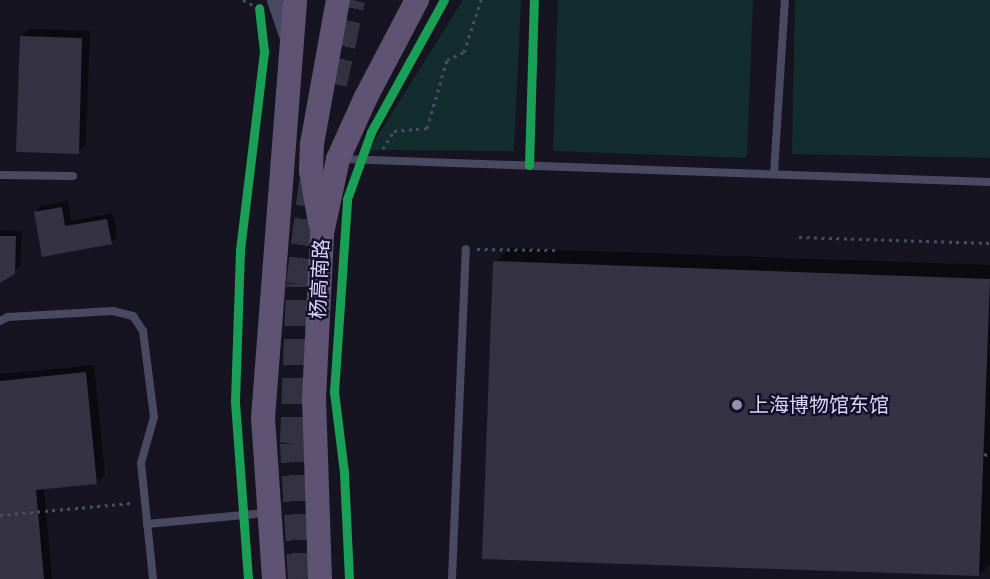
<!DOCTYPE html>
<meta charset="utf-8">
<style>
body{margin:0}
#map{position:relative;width:990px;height:579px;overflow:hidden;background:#161421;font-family:"Fira Sans","Noto Sans SC",sans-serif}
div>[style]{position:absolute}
.green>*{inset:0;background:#132c2d}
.shadow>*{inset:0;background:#0007}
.building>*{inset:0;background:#343243}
.trunk-tunnel>*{height:26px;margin-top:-13px;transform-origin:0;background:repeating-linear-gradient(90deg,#333142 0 26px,transparent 0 39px)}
.path>*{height:3px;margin-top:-1.5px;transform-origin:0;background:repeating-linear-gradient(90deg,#44505f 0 3px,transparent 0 7.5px)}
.service>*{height:8px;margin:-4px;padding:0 4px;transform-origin:4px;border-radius:4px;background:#4a4962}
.minor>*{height:15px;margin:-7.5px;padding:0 7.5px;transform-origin:7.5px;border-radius:7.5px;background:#4a4962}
.primary>*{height:24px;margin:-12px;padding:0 12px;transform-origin:12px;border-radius:12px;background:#5e5373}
.cycleway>*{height:9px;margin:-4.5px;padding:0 4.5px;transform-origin:4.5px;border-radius:4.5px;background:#1a9f57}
.dots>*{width:16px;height:16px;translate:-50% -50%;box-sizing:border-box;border:3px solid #130f26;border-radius:50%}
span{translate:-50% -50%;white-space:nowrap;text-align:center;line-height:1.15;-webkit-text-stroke:4.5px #130f26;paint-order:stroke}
.street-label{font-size:20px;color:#d9d4ff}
.poi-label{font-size:20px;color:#d9d4ff}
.left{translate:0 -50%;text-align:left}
</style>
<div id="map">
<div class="green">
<i style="clip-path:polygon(463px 0,521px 0,514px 151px,369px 150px)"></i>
<i style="clip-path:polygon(558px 0,753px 0,747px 158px,553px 151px)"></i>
<i style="clip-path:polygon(795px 0,990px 0,990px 158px,792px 154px)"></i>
</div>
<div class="shadow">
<i style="clip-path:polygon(29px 29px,90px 31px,86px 144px,78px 152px,21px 37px)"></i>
<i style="clip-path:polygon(68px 201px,71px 221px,113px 213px,117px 237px,111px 243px,43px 256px,35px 213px,41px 206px)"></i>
<i style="clip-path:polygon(0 230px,22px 231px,20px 266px,0 281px)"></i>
<i style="clip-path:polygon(509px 248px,990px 265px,990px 564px,979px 575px,495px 262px)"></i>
<i style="clip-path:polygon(94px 365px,105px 475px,96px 483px,44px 488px,52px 579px,0 579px,0 374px)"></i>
</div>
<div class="building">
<i style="clip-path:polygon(20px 36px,82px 38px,79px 154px,16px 152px)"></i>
<i style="clip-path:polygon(62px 207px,65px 226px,107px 219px,112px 244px,42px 257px,34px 212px)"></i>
<i style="clip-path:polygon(0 236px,16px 236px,15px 274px,0 283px)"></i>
<i style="clip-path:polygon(493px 261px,990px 279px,979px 576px,482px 559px)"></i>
<i style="clip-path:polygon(86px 372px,97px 484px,36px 490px,44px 579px,0 579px,0 381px)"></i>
</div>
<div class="trunk-tunnel">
<i style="left:334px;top:84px;width:86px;rotate:-77.9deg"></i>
<i style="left:301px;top:579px;width:136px;rotate:-93.4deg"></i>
<i style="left:293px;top:443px;width:159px;rotate:-87.8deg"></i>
<i style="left:299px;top:284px;width:103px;rotate:-82.7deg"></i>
</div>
<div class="path">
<i style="left:243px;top:0;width:18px;rotate:27deg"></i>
<i style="left:383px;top:149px;width:21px;rotate:-59deg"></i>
<i style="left:394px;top:131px;width:33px;rotate:-5deg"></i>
<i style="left:427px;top:128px;width:71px;rotate:-73.6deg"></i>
<i style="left:447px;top:60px;width:19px;rotate:-25deg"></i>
<i style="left:464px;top:52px;width:55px;rotate:-71.9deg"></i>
<i style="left:799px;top:237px;width:191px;rotate:1.8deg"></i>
<i style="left:477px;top:249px;width:80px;rotate:0.7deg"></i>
<i style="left:984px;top:454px;width:6px;rotate:18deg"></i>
<i style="left:0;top:515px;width:134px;rotate:-5.2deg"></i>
</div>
<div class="service">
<i style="left:343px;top:159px;width:647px;rotate:2.04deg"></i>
<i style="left:774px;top:173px;width:173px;rotate:-86.4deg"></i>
<i style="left:0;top:175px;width:73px;rotate:0.8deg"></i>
<i style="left:0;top:321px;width:9px;rotate:-27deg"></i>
<i style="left:8px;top:317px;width:105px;rotate:-3.3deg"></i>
<i style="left:113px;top:311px;width:21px;rotate:14deg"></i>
<i style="left:133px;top:316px;width:18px;rotate:56deg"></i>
<i style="left:143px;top:331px;width:87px;rotate:82.7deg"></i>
<i style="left:154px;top:417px;width:48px;rotate:105.8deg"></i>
<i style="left:141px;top:463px;width:117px;rotate:84.1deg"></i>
<i style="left:147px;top:524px;width:119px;rotate:-5.3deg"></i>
<i style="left:452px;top:579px;width:330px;rotate:-87.6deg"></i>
</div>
<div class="minor">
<i style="left:274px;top:0;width:39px;rotate:71deg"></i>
</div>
<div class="primary">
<i style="left:320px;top:222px;width:52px;rotate:-100deg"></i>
<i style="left:311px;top:171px;width:27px;rotate:-88deg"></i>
<i style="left:312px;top:144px;width:146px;rotate:-79.8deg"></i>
<i style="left:274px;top:579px;width:161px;rotate:-93.9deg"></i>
<i style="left:263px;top:418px;width:419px;rotate:-85.6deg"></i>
<i style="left:320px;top:579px;width:181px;rotate:-91.9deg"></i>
<i style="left:314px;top:398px;width:165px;rotate:-87.2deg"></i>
<i style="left:322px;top:233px;width:76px;rotate:-77.8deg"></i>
<i style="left:338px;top:159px;width:68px;rotate:-65.7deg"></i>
<i style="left:366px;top:97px;width:110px;rotate:-62.3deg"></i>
</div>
<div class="cycleway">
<i style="left:529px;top:165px;width:165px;rotate:-88.3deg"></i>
<i style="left:248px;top:579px;width:178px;rotate:-94.2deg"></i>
<i style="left:235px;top:401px;width:151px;rotate:-88.1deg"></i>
<i style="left:240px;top:250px;width:200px;rotate:-83.1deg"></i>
<i style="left:264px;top:51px;width:43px;rotate:-96.6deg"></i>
<i style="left:349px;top:579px;width:107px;rotate:-92.7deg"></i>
<i style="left:344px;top:472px;width:81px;rotate:-97.1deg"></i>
<i style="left:334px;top:392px;width:193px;rotate:-86.1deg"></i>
<i style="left:347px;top:199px;width:71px;rotate:-70.3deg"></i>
<i style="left:371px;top:132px;width:151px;rotate:-61.1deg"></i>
</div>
<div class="dots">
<i style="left:737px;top:405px;background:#9591b1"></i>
</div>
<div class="street-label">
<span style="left:320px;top:279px;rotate:-87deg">杨高南路</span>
</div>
<div class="poi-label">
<span class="left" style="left:749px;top:405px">上海博物馆东馆</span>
</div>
</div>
